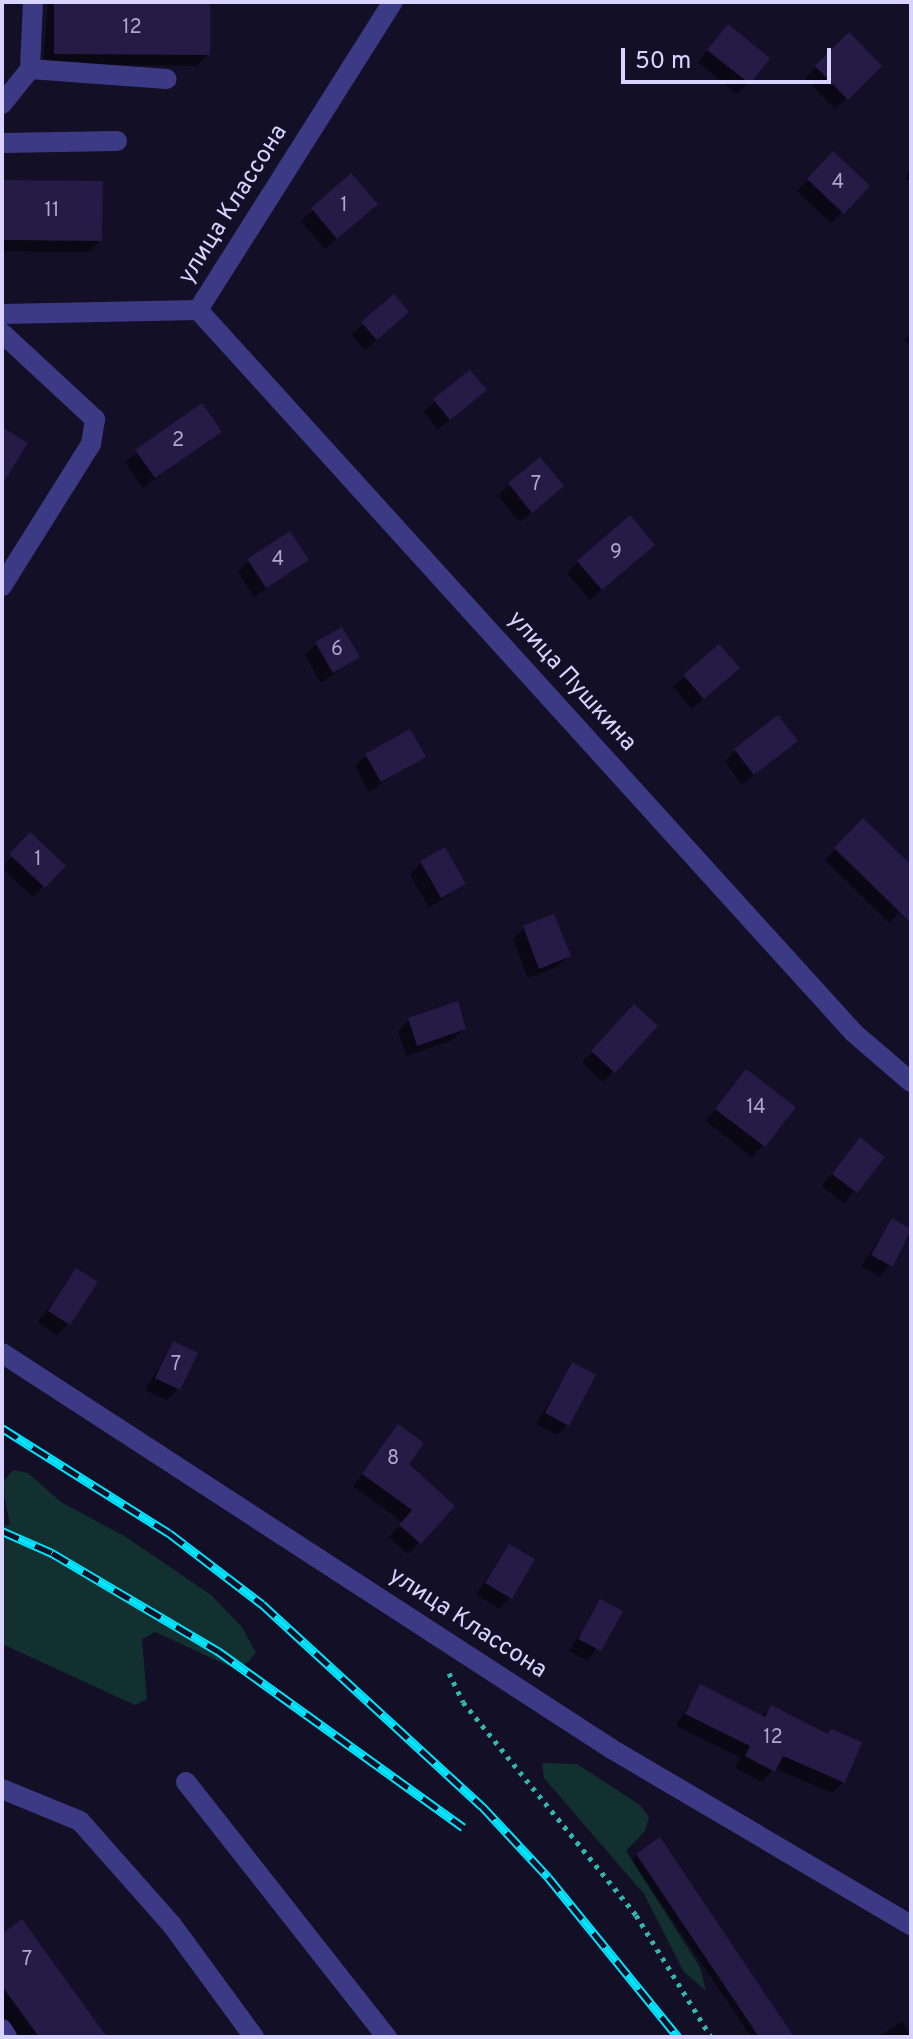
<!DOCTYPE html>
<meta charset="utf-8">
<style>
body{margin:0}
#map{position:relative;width:913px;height:2039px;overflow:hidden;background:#130f26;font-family:Overpass,sans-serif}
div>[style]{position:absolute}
.green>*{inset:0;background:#12302f}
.shadow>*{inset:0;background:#0007}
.building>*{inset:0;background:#241b47}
.path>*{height:5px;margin-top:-2.5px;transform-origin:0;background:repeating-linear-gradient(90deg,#2fb8b0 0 4px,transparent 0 10px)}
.minor>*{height:20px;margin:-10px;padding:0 10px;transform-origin:10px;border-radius:10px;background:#3d3a85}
.rail>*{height:9px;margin-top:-4.5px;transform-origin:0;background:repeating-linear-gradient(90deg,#130f26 0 18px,#00e5ff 0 36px);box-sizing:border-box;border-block:2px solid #00e5ff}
span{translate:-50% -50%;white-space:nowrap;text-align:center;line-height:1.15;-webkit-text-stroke:7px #130f26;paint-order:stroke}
.number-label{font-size:20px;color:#aca6d1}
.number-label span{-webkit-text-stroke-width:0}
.street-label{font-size:24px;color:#d9d4ff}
.frame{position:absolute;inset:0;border:4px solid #d9d4ff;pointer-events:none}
.scale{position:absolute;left:621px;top:48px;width:210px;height:36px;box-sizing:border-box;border:4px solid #d9d4ff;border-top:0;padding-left:10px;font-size:24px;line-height:28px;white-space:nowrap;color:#d9d4ff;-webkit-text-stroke:6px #130f26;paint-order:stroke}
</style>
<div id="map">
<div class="green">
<i style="clip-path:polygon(13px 1470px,28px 1473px,61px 1502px,126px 1537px,211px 1595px,242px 1627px,256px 1653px,247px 1663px,231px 1667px,155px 1632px,142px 1639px,147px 1699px,135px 1705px,2px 1644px,2px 1526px,10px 1525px,2px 1483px)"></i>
<i style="clip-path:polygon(542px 1763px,577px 1764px,640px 1805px,649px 1817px,645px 1831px,626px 1851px,700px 1967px,706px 1991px,684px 1972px,644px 1894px,544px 1778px)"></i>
</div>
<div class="shadow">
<i style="clip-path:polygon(48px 2px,208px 2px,208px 54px,197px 66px,43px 64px)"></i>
<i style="clip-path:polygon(728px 27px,748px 83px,737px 94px,698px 62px)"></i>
<i style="clip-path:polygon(849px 35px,879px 66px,835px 109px,805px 78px)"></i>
<i style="clip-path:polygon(833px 154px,867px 186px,831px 223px,797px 191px)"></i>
<i style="clip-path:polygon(911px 168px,911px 182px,905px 179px)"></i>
<i style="clip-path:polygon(351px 176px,364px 215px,325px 249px,301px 221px)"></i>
<i style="clip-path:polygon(2px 182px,100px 241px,89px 252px,2px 251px)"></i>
<i style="clip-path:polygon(396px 323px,365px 350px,352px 335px,363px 324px)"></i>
<i style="clip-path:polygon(911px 332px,911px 346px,904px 340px)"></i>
<i style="clip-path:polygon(484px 390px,438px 430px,424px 412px,435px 401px)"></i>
<i style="clip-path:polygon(201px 405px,219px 431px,143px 488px,125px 462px)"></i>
<i style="clip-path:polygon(509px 485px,550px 497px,520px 522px,498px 496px)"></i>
<i style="clip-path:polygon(642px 556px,590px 600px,567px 573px,578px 562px)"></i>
<i style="clip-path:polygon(249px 560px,306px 560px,254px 597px,238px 572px)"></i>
<i style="clip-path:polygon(316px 644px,357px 657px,321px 683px,305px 655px)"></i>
<i style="clip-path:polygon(718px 647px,726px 679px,692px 709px,673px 687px)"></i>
<i style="clip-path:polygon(795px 741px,742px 785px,725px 761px,736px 750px)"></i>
<i style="clip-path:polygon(366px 755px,423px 756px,369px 792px,355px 766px)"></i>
<i style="clip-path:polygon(863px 821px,911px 866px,911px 900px,889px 923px,825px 860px)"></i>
<i style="clip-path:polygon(30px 835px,63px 866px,33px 897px,2px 868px)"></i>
<i style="clip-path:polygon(421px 863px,464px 884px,429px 908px,410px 874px)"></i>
<i style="clip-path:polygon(524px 928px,568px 956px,557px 967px,528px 978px,513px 939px)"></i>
<i style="clip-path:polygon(624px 1018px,614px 1071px,603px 1082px,582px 1063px)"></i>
<i style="clip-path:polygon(409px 1020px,464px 1029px,453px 1040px,406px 1056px,398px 1031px)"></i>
<i style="clip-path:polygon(747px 1071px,763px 1146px,752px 1157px,706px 1121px)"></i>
<i style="clip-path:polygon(850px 1151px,882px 1157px,844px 1203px,822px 1186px)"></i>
<i style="clip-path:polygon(892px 1221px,911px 1232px,880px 1277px,861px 1266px)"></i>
<i style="clip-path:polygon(76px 1270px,68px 1324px,57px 1335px,38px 1322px)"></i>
<i style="clip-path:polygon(174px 1343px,178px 1389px,167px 1400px,145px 1390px)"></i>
<i style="clip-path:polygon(572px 1365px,568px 1424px,557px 1435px,536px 1424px)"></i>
<i style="clip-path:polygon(398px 1427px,407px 1465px,453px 1506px,408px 1554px,389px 1537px,403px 1522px,353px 1486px)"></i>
<i style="clip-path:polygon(509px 1546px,511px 1597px,499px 1609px,476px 1594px)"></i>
<i style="clip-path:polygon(601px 1601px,620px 1612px,588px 1661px,569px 1651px)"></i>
<i style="clip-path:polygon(700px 1687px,761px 1717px,771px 1708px,844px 1781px,832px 1793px,774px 1768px,762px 1782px,735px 1768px,740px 1757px,676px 1726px)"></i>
<i style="clip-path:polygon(637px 1855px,792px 2037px,751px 2037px,632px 1860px)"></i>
<i style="clip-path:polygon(2px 1936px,105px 2037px,2px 2037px)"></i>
<i style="clip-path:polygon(902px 2021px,911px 2037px,878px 2037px)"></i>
</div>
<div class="building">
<i style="clip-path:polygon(54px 2px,210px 2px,210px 55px,54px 54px)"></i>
<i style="clip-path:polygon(728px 24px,770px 58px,750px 84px,707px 50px)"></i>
<i style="clip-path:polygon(849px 32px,882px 66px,848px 100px,815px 66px)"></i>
<i style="clip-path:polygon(833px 151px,870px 186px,844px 214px,807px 179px)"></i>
<i style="clip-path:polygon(351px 173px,378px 204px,337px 239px,311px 208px)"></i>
<i style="clip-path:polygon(2px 180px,103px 181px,102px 241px,2px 240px)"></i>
<i style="clip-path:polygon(394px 294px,409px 312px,377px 340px,361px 322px)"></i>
<i style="clip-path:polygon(470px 370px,487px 390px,450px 420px,433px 399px)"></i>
<i style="clip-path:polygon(202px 403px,222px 432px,155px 478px,135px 450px)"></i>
<i style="clip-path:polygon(2px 427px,28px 443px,2px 485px)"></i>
<i style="clip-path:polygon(540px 457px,564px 486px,532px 513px,508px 483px)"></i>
<i style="clip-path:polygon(630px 515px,655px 545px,602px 590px,577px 561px)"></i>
<i style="clip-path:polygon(290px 531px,309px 560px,266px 588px,247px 559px)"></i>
<i style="clip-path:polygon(342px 627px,360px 657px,333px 673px,315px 642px)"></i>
<i style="clip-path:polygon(719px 644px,740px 668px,704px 699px,683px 675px)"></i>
<i style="clip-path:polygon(778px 715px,798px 741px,754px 775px,734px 749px)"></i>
<i style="clip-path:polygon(410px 729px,426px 757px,381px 782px,365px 754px)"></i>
<i style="clip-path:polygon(863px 818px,911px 865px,911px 923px,834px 848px)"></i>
<i style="clip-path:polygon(30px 832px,66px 866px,45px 888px,9px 854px)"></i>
<i style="clip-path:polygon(445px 847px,466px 884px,441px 898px,420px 861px)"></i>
<i style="clip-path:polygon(554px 914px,571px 956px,539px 969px,523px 926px)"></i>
<i style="clip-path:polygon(458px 1001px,466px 1029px,417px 1046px,408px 1018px)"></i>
<i style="clip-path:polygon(634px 1004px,658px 1026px,615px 1073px,591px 1051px)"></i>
<i style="clip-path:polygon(746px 1069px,796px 1107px,765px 1147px,715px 1109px)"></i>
<i style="clip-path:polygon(860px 1137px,885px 1157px,857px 1193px,832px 1174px)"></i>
<i style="clip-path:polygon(892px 1218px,911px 1229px,893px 1267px,871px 1255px)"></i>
<i style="clip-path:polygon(76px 1268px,98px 1282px,70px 1325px,48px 1311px)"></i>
<i style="clip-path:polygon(173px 1341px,198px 1353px,180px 1390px,155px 1378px)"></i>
<i style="clip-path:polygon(572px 1362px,596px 1375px,569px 1426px,545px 1413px)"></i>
<i style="clip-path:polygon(398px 1424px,424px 1443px,409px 1464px,455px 1506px,421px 1544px,399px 1525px,412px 1510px,362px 1474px)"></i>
<i style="clip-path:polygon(509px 1544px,535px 1559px,512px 1599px,485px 1583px)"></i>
<i style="clip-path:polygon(600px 1599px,623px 1611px,601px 1651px,578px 1639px)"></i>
<i style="clip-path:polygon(700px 1684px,765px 1717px,771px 1705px,828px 1734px,831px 1729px,862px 1742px,845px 1783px,783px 1756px,775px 1772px,745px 1756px,750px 1746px,685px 1714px)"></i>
<i style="clip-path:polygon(660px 1837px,794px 2037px,759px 2037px,636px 1854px)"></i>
<i style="clip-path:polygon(22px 1919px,107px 2037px,39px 2037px,2px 1986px,2px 1934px)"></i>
</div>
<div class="path">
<i style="left:449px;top:1673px;width:32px;rotate:64deg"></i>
<i style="left:463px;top:1702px;width:274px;rotate:50.9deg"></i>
<i style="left:636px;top:1915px;width:143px;rotate:58.4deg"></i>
</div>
<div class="minor">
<i style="left:33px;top:2px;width:67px;rotate:92.6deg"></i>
<i style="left:30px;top:69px;width:137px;rotate:4.2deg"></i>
<i style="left:2px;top:104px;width:45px;rotate:-51.3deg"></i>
<i style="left:2px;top:143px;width:115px;rotate:-1deg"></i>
<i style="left:198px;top:310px;width:976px;rotate:47.78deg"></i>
<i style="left:854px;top:1033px;width:75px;rotate:40.7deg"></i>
<i style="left:198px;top:310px;width:365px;rotate:-57.7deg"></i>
<i style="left:2px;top:314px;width:196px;rotate:-1.2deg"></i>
<i style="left:2px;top:333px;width:127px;rotate:42.8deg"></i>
<i style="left:95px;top:419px;width:25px;rotate:99deg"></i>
<i style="left:91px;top:444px;width:168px;rotate:122.1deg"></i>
<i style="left:2px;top:1353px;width:725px;rotate:33.01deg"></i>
<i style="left:610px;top:1748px;width:349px;rotate:30.5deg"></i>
<i style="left:186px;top:1782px;width:325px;rotate:51.8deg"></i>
<i style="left:2px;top:1789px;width:84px;rotate:22.3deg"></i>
<i style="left:80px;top:1821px;width:139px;rotate:48.5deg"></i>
<i style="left:172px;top:1925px;width:139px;rotate:53.8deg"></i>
<i style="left:2px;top:2029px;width:9px;rotate:58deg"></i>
</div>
<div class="rail">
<i style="left:2px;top:1428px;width:197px;rotate:32.2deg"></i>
<i style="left:169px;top:1533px;width:117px;rotate:37.4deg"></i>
<i style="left:262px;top:1604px;width:299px;rotate:42.6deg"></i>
<i style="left:482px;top:1806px;width:97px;rotate:47.1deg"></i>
<i style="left:548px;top:1877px;width:206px;rotate:50.9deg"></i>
<i style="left:2px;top:1531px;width:55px;rotate:23.7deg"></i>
<i style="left:52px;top:1553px;width:193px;rotate:30.6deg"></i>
<i style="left:218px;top:1651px;width:302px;rotate:35.7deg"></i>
</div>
<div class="number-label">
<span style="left:132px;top:28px">12</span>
<span style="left:838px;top:183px">4</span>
<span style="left:344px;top:206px">1</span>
<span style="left:52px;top:211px">11</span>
<span style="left:178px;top:441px">2</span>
<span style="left:536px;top:485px">7</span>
<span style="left:616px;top:553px">9</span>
<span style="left:278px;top:560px">4</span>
<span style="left:337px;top:650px">6</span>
<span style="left:38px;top:860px">1</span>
<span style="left:756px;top:1108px">14</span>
<span style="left:176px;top:1365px">7</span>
<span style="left:393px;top:1459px">8</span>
<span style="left:773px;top:1738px">12</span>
<span style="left:27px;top:1960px">7</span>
</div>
<div class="street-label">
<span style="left:234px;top:205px;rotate:-58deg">улица Классона</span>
<span style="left:571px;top:682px;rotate:48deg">улица Пушкина</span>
<span style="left:467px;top:1624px;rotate:33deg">улица Классона</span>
</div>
<div class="frame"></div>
<div class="scale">50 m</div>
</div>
